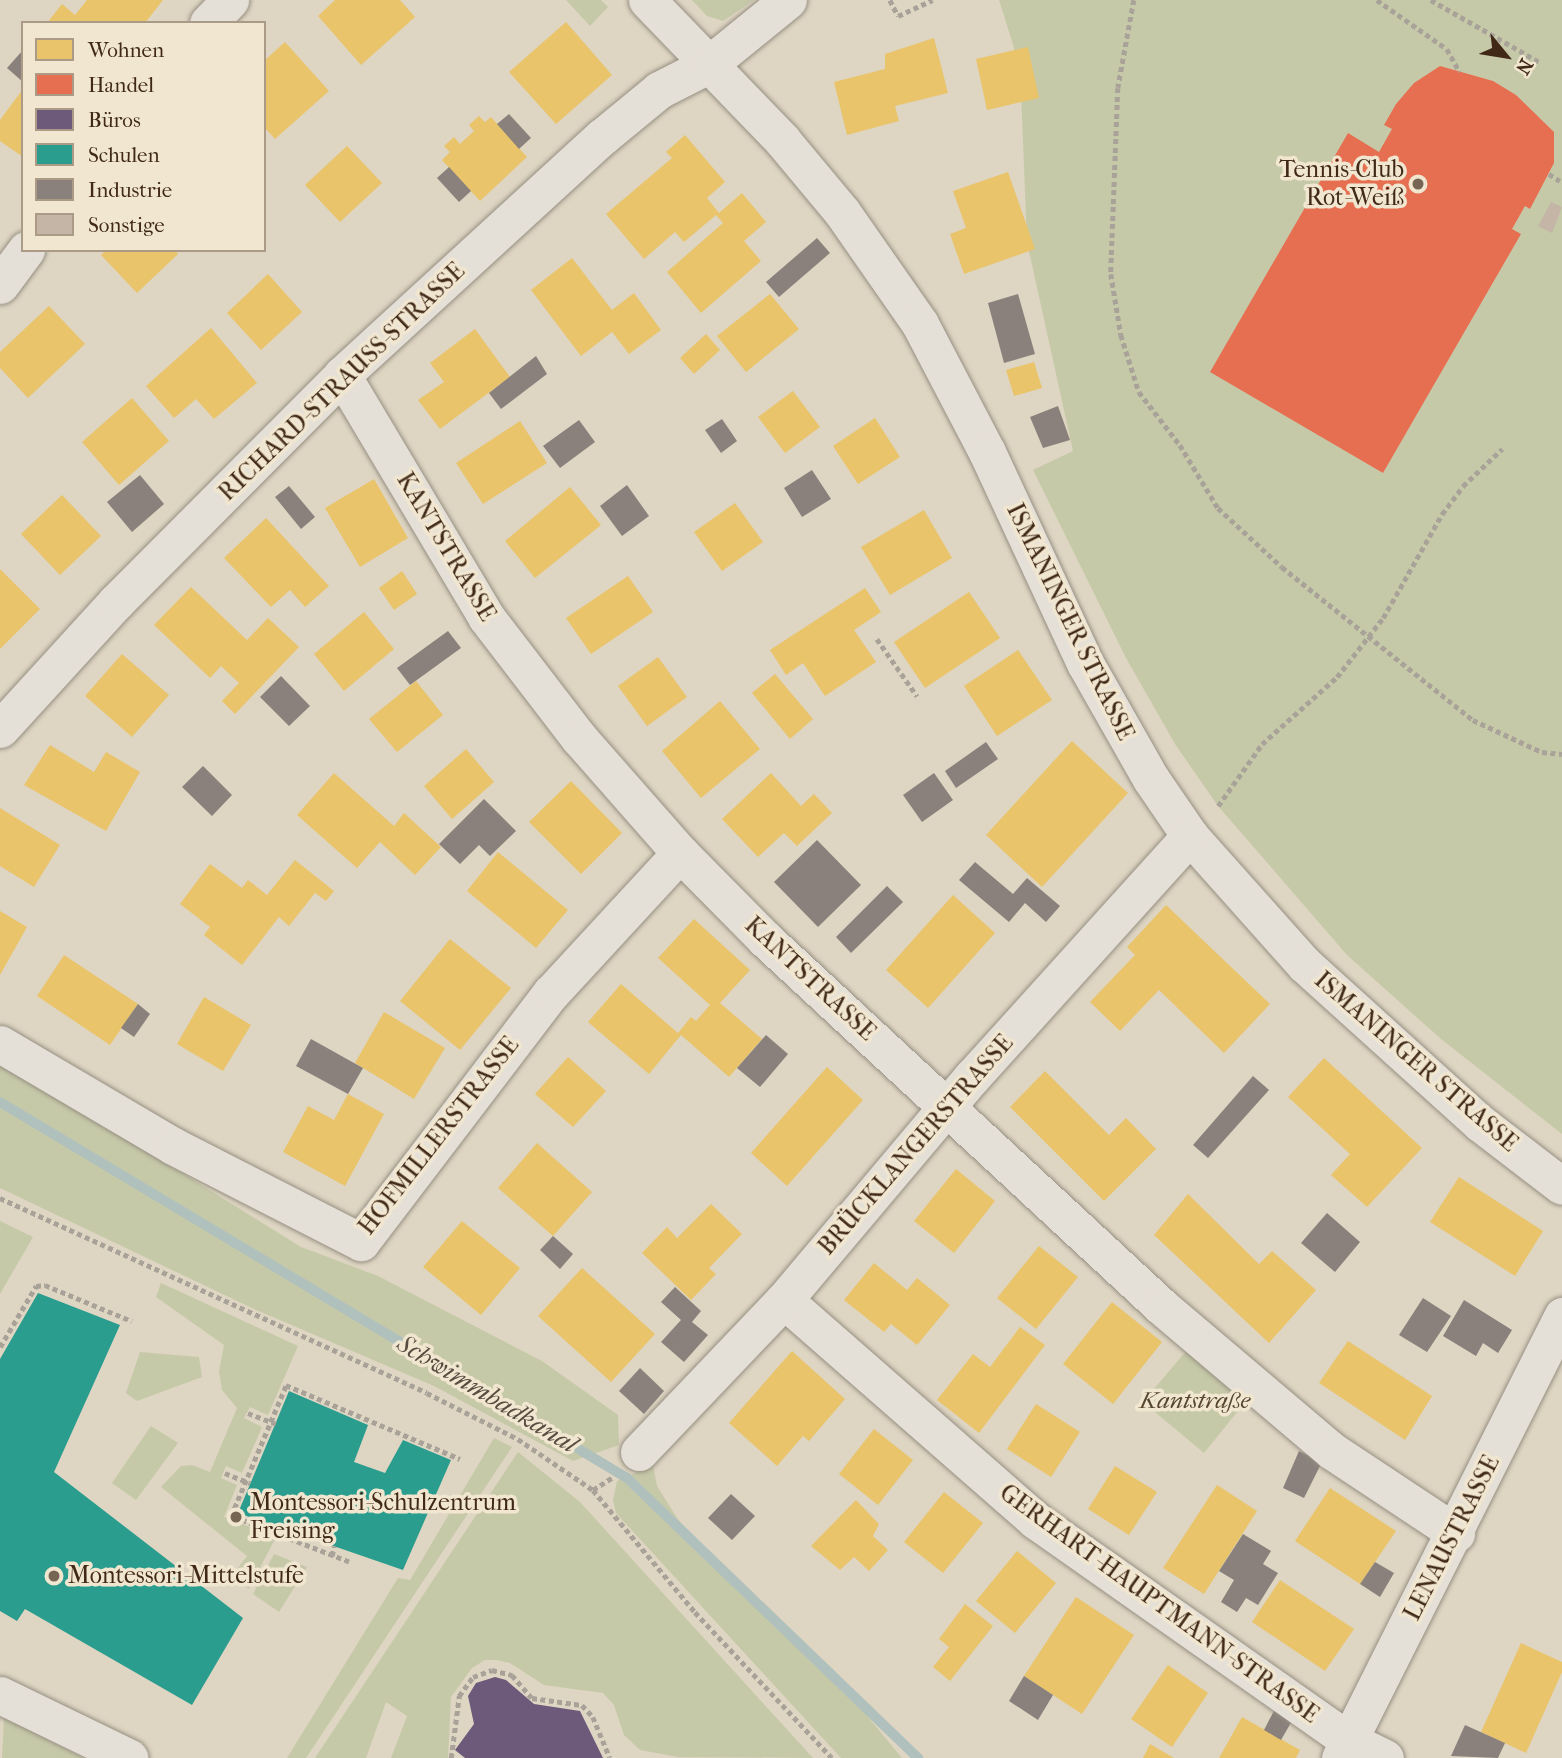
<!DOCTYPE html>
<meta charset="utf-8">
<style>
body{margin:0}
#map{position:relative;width:1562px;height:1758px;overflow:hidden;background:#ded5c2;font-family:"IM FELL French Canon",serif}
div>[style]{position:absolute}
.green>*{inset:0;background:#c6c9a8}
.homes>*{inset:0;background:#e9c46a}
.shops>*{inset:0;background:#e76f51}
.offices>*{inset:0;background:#6d597a}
.schools>*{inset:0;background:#2a9d8f}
.industry>*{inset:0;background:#8a817c}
.stream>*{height:10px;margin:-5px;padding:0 5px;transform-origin:5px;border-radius:5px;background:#b0c0bc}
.building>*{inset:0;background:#c5b5a6}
.path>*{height:4.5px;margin-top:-2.25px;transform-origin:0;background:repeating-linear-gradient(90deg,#a8a299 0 5px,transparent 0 8.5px)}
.roads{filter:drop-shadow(0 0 2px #968f82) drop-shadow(0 0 2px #968f82)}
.minor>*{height:37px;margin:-18.5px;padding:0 18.5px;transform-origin:18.5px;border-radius:18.5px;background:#e5e0d7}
.dots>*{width:19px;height:19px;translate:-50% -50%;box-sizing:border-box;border:4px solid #f1e6d0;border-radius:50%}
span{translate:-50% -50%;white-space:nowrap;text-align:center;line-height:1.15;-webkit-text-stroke:7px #f1e6d0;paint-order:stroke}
.poi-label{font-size:24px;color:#402917}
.right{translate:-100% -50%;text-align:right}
.left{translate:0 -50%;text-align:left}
.street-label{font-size:24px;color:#402917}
.park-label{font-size:24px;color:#574730;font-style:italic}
.water-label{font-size:26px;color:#574c40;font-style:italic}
.legend{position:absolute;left:21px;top:21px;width:245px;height:231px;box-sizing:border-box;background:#f1e6d0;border:2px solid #aa9a86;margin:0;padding:9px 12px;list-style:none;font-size:21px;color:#402917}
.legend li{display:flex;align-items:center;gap:14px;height:35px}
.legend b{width:35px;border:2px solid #aa9a86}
.north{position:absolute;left:1471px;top:21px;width:70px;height:70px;-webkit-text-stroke:5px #f1e6d0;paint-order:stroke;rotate:120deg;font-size:19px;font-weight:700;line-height:28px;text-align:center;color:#402917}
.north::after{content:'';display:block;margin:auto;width:24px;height:32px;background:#402917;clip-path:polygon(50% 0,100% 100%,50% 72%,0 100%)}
</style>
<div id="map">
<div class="green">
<i style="clip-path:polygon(566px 0,601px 0,608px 7px,590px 26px)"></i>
<i style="clip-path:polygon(692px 0,754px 0,723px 21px,707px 16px)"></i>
<i style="clip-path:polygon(999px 0,1562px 0,1562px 1134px,1441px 1039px,1347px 955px,1218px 806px,1175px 744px,1126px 658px,1033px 470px,1073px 451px,1027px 242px,1020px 67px)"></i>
<i style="clip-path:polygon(0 1060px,301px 1247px,378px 1276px,542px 1361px,618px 1415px,619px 1445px,573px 1461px,434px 1386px,254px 1309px,0 1188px)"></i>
<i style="clip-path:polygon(0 1221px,33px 1237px,0 1294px)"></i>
<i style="clip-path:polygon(161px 1283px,298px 1346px,268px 1415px,250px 1407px,244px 1418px,262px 1427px,242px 1473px,226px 1466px,221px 1478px,237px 1485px,224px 1517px,276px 1537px,249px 1589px,232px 1576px,247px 1556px,161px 1487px,181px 1466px,192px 1465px,210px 1472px,237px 1408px,222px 1390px,219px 1371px,224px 1345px,156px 1297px)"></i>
<i style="clip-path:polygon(1187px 1350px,1247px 1400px,1204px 1453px,1143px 1402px)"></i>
<i style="clip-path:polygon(140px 1352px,199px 1357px,202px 1377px,137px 1401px,126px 1393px)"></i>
<i style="clip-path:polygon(151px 1426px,178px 1443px,136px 1500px,112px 1483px)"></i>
<i style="clip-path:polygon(494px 1438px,512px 1447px,306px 1758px,287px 1758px,398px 1578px,410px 1580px)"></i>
<i style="clip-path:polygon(518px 1452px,580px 1502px,813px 1758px,678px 1757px,640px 1750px,624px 1735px,614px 1705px,603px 1693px,544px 1685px,510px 1663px,496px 1660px,485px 1660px,472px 1668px,451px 1697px,448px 1758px,391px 1758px,407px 1716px,386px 1702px,366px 1758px,315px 1758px)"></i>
<i style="clip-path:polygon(653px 1465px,657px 1486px,677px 1518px,725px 1578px,859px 1706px,902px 1758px,841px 1758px,616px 1513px,613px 1501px,617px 1481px)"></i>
<i style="clip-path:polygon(274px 1554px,307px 1567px,279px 1612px,253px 1594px)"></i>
<i style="clip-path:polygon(4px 1717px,83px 1758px,2px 1758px)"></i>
</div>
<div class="homes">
<i style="clip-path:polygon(87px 0,163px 0,145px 23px,47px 23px,62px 4px,75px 15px)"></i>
<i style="clip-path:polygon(335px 0,400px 0,415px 17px,361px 65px,318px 16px)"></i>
<i style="clip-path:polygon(566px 22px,612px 75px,556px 124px,509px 72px)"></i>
<i style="clip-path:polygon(934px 38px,948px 93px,895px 106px,899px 121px,847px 135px,834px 82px,885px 69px,885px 54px)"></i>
<i style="clip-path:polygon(285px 42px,329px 91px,275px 139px,264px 127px,264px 61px)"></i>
<i style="clip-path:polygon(1028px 47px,1039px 98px,987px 110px,976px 59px)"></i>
<i style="clip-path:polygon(23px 89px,23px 157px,0 141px,0 120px)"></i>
<i style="clip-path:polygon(479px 116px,485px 122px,491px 117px,527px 157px,480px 201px,442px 160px,450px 152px,444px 146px,454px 137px,460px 144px,474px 131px,469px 125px)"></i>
<i style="clip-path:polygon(685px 135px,725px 182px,707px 198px,719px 213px,742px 193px,766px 222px,744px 241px,761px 261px,701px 313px,667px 272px,723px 223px,716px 215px,684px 242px,675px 232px,644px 259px,606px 214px,672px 158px,666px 152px)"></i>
<i style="clip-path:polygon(347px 146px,382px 183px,340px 222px,305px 185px)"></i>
<i style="clip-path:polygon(1008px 172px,1035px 249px,964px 274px,950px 234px,966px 228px,953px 191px)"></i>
<i style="clip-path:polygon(106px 250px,175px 250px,178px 254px,137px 293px,101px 255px)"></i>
<i style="clip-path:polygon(572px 258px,612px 310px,634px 293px,661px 330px,629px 354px,612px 332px,581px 356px,531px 290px)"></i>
<i style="clip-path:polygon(268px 274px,302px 312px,261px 350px,227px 313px)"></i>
<i style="clip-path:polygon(770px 294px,799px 329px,746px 372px,717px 336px)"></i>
<i style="clip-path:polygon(49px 306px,85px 344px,28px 398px,0 368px,0 352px)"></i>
<i style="clip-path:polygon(211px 328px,257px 383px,214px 419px,196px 399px,174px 418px,146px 386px)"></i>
<i style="clip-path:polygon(475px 329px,510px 377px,440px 429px,418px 400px,444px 382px,430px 363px)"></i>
<i style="clip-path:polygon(706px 334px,720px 350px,694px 374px,680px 358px)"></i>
<i style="clip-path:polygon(1034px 362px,1042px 388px,1014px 396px,1006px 370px)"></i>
<i style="clip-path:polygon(793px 391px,820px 427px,785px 453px,758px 417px)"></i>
<i style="clip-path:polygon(132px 398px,169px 441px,119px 485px,82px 442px)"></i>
<i style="clip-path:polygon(875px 418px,900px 457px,858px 484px,833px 446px)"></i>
<i style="clip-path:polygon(520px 421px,547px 463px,483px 504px,456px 463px)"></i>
<i style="clip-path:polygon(374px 479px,408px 538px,360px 567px,325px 508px)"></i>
<i style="clip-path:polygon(570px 487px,601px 525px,535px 578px,505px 541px)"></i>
<i style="clip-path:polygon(62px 495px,101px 536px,60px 575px,21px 534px)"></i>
<i style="clip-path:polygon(735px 503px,763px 542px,722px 571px,694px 532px)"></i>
<i style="clip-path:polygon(924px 510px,952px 558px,890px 595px,861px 547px)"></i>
<i style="clip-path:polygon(266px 518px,329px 586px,305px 607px,290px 590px,271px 607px,224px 558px)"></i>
<i style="clip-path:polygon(0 569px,40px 609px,0 649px)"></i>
<i style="clip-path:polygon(402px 571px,417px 594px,394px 610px,379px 588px)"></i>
<i style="clip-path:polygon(628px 576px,653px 612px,591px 654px,566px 618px)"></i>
<i style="clip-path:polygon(191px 587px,247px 640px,268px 618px,299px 647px,235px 714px,222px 701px,239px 683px,221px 666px,210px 678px,154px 625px)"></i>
<i style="clip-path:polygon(865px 588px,881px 612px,854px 630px,876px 662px,825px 696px,803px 663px,786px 675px,770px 650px)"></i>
<i style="clip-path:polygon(969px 592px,1000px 638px,925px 688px,894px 642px)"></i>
<i style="clip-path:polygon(364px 612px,394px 649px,344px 691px,314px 654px)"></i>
<i style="clip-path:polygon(1018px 650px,1052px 700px,997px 736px,964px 686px)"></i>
<i style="clip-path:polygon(122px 654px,169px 695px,132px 737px,85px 696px)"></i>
<i style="clip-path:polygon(658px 657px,687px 697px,647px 726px,618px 686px)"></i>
<i style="clip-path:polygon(775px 674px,813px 719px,790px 739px,752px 693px)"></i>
<i style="clip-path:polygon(416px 681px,443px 715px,397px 752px,369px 719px)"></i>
<i style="clip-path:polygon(720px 701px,760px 749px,701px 798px,662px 751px)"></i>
<i style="clip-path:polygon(1072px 741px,1128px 793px,1042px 887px,986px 835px)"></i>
<i style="clip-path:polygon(50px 745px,94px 772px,106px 752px,140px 772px,106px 831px,24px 785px)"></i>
<i style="clip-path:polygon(466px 749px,494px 782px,452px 819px,424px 786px)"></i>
<i style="clip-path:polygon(334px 773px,394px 826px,404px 813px,441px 847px,415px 875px,380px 842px,357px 868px,297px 815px)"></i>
<i style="clip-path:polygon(771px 773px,801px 806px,814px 794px,832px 813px,797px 846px,784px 833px,758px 857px,722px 819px)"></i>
<i style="clip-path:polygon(571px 781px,622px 833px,581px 874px,529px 822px)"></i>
<i style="clip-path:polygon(0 808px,60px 845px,34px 887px,0 866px)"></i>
<i style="clip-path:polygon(498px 852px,568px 910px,536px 948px,467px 891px)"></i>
<i style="clip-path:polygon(295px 860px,334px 891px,326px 901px,315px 893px,289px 926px,279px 917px,242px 965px,204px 935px,210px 927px,180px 904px,210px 864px,242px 888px,248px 880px,267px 895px)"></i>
<i style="clip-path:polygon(953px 895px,995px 933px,928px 1008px,886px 970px)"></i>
<i style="clip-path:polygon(1166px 905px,1270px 1004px,1224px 1053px,1159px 990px,1120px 1031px,1090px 1002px,1135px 955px,1127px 947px)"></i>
<i style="clip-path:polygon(0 911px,27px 927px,0 975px)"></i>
<i style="clip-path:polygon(694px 919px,750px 970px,720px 1003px,762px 1039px,729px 1077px,681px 1035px,649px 1074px,588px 1022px,621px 984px,678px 1033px,691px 1017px,696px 1021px,710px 1005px,658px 958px)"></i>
<i style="clip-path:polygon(450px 939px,511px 988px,460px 1050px,400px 1001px)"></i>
<i style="clip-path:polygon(64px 955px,138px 1004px,110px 1045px,37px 996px)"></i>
<i style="clip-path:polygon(204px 997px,251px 1025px,223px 1071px,177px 1044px)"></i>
<i style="clip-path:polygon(384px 1012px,445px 1048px,414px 1099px,355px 1063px)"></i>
<i style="clip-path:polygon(568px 1057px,606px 1091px,573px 1127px,535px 1094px)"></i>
<i style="clip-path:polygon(1324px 1058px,1422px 1148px,1367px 1207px,1331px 1175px,1350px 1154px,1288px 1097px)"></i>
<i style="clip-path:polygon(827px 1067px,863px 1100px,787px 1186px,751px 1153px)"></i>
<i style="clip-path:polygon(1045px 1071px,1109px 1135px,1126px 1118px,1156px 1149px,1104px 1201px,1010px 1107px)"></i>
<i style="clip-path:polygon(348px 1094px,384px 1114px,345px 1186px,283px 1152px,308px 1106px,334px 1120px)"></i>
<i style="clip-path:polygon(537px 1143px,592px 1192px,553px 1236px,498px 1188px)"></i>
<i style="clip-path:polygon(956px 1169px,995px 1201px,954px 1253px,914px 1221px)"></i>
<i style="clip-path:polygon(1459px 1177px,1543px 1231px,1515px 1276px,1430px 1222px)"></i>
<i style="clip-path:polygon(1188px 1194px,1259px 1264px,1272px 1251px,1316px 1290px,1269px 1343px,1154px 1235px)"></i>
<i style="clip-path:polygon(711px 1204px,742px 1234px,709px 1268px,716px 1274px,691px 1300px,642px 1253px,667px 1227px,677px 1238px)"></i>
<i style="clip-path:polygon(462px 1221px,520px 1268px,481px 1315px,423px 1267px)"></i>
<i style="clip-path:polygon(1039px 1246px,1078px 1277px,1036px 1329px,997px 1298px)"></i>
<i style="clip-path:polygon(874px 1263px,907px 1290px,917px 1278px,950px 1305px,917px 1345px,891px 1324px,884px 1332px,844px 1300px)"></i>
<i style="clip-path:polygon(582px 1268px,655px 1334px,611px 1382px,538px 1316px)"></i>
<i style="clip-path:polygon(1112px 1302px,1162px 1342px,1113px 1404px,1063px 1364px)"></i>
<i style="clip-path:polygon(1020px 1327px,1045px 1345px,979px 1433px,937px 1400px,973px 1354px,990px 1367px)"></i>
<i style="clip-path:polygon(1348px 1341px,1432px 1396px,1405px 1440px,1319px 1383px)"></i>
<i style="clip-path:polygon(792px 1351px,845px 1399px,809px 1441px,803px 1436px,777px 1466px,729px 1423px)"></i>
<i style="clip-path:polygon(1036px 1404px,1080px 1432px,1051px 1477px,1007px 1449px)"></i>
<i style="clip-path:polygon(874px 1429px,913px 1460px,878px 1505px,839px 1474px)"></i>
<i style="clip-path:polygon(1115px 1466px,1157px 1492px,1129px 1535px,1088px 1509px)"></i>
<i style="clip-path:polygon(1217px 1485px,1257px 1511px,1204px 1594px,1163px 1568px)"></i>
<i style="clip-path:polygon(1330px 1488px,1396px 1531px,1360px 1584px,1295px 1541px)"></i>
<i style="clip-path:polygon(944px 1492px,983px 1523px,943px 1573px,904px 1542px)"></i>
<i style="clip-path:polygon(856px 1500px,879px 1524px,873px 1536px,888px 1550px,869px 1571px,854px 1557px,840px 1570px,811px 1546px)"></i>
<i style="clip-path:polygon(1017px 1551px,1056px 1583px,1015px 1633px,976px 1601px)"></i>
<i style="clip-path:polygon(1280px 1580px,1354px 1629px,1325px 1671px,1252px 1622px)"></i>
<i style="clip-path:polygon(1076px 1597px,1134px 1635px,1082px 1714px,1024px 1676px)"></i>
<i style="clip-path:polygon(965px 1604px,993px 1626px,950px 1681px,933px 1667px,949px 1647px,939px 1639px)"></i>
<i style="clip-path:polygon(1521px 1643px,1562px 1662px,1562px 1672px,1526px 1753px,1481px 1732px)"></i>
<i style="clip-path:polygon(1168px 1665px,1208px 1693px,1172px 1747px,1131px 1719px)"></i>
<i style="clip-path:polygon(1242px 1717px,1300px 1750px,1296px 1758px,1219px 1758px)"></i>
<i style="clip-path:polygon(1150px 1744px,1174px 1758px,1143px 1758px)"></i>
</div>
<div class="shops">
<i style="clip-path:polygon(1440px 66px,1493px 81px,1516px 95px,1554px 132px,1554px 163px,1530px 209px,1525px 206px,1512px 229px,1521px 234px,1383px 473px,1210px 372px,1348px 133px,1379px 152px,1392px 129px,1384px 125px,1396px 104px,1414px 83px)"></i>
</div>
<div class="offices">
<i style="clip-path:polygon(495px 1677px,506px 1680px,534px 1704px,580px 1711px,603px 1758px,465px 1758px,455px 1750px,474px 1724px,468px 1696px,476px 1683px)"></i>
</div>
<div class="schools">
<i style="clip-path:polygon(38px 1293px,120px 1325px,54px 1472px,243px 1618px,192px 1705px,25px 1609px,17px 1621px,0 1611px,0 1359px)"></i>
<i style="clip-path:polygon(289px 1391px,368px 1425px,354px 1462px,385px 1473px,403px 1440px,451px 1460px,403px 1570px,238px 1513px)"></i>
</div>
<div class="industry">
<i style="clip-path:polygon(23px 50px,23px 82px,7px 68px)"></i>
<i style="clip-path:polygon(509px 114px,531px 138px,519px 149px,497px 124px)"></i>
<i style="clip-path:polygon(449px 167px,471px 191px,459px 202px,437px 178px)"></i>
<i style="clip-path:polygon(817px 238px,830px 253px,779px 297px,766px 282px)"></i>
<i style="clip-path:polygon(1018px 294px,1035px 354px,1004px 363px,988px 303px)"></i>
<i style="clip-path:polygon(536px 356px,547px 374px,501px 409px,489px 393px)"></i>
<i style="clip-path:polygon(1058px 406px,1070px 440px,1043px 448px,1030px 417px)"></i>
<i style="clip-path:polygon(722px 419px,737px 441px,721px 453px,705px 430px)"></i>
<i style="clip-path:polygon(579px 420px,595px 442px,560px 468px,543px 446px)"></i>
<i style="clip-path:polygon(812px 470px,831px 499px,802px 517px,784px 488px)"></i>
<i style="clip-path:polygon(140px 475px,164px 504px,132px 532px,107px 502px)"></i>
<i style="clip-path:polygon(627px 485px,649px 516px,622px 536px,600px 506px)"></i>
<i style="clip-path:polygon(289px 486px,315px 517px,301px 529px,275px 497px)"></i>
<i style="clip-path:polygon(448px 631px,461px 648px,410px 685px,397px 668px)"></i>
<i style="clip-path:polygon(281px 676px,310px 706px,289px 726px,260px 697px)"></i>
<i style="clip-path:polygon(986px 742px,998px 759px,956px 788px,945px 771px)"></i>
<i style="clip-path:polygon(203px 766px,232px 795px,212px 816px,182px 787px)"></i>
<i style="clip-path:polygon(934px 773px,953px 800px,922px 822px,903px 795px)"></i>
<i style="clip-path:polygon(484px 799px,516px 831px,490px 856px,479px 845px,460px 864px,439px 844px)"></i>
<i style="clip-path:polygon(817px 840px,861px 885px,818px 927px,774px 882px)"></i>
<i style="clip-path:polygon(975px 862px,1013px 894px,1027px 878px,1060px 906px,1046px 922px,1025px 903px,1009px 922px,959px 880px)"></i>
<i style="clip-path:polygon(887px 886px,903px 902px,851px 953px,836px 937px)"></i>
<i style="clip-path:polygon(138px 1004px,150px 1014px,134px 1037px,121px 1028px)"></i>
<i style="clip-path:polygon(766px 1035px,788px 1054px,760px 1087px,737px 1068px)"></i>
<i style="clip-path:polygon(311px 1039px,363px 1068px,348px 1094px,296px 1066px)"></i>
<i style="clip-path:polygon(1253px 1076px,1269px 1090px,1208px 1158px,1193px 1145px)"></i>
<i style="clip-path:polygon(1327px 1213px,1360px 1242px,1335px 1272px,1301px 1243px)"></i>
<i style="clip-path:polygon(553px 1236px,573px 1254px,560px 1269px,540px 1250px)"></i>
<i style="clip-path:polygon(675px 1287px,701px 1311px,692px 1322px,708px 1335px,684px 1362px,661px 1342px,681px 1320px,661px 1302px)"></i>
<i style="clip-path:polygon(1423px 1298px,1451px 1316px,1427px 1352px,1399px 1335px)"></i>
<i style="clip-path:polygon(1464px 1300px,1512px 1330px,1498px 1353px,1483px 1343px,1476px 1356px,1443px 1336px)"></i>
<i style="clip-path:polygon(640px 1368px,664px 1391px,644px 1414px,619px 1391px)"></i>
<i style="clip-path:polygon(1299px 1451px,1322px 1462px,1304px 1498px,1283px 1488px)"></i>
<i style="clip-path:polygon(731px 1494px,755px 1516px,732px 1540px,708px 1518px)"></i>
<i style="clip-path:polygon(1243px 1534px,1271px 1551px,1263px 1564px,1278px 1573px,1258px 1605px,1246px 1598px,1237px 1612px,1221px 1602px,1234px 1580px,1219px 1571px)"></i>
<i style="clip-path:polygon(1375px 1562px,1394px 1573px,1380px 1597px,1360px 1584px)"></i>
<i style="clip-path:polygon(1024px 1676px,1053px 1695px,1038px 1720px,1009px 1701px)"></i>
<i style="clip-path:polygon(1278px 1703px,1296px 1714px,1281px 1740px,1264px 1730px)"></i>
<i style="clip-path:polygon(1465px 1725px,1505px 1743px,1498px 1758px,1451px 1756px)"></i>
</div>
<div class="stream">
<i style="left:0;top:1102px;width:731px;rotate:30.95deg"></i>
<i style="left:627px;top:1478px;width:404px;rotate:43.9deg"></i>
</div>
<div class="building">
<i style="clip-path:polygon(1551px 202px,1562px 207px,1552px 233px,1538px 226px)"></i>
</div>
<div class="path">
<i style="left:890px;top:0;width:18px;rotate:63deg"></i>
<i style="left:898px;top:16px;width:38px;rotate:-25deg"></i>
<i style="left:1134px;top:0;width:89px;rotate:100.3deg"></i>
<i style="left:1118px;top:88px;width:186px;rotate:92.2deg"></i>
<i style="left:1111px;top:274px;width:62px;rotate:80.7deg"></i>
<i style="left:1121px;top:335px;width:60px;rotate:72.5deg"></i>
<i style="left:1139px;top:392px;width:67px;rotate:52.3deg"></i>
<i style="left:1180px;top:445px;width:74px;rotate:58.9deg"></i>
<i style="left:1218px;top:508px;width:87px;rotate:42.7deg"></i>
<i style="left:1282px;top:567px;width:245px;rotate:38.7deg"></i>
<i style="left:1473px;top:720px;width:76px;rotate:24.9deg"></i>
<i style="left:1542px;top:752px;width:20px;rotate:6deg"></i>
<i style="left:1377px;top:0;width:85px;rotate:35deg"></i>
<i style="left:1447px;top:49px;width:26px;rotate:61deg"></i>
<i style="left:1431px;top:0;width:127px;rotate:29.8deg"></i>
<i style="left:1549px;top:174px;width:13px;rotate:32deg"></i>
<i style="left:877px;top:639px;width:70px;rotate:54.9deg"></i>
<i style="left:1218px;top:806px;width:76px;rotate:-54.6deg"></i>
<i style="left:1262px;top:744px;width:101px;rotate:-41.8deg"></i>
<i style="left:1337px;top:677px;width:75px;rotate:-52.1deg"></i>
<i style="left:1383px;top:618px;width:120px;rotate:-60.4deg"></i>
<i style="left:1442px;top:514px;width:35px;rotate:-53deg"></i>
<i style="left:1463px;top:486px;width:54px;rotate:-43.5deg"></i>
<i style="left:0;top:1198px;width:469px;rotate:24.5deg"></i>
<i style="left:427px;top:1393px;width:102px;rotate:26.8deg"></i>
<i style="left:518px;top:1439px;width:91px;rotate:34.2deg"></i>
<i style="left:593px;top:1490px;width:159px;rotate:50.1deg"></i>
<i style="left:695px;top:1612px;width:200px;rotate:46.8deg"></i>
<i style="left:0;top:1347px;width:71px;rotate:-59.5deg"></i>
<i style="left:36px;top:1286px;width:9px;rotate:-6deg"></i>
<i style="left:45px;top:1285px;width:94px;rotate:22.5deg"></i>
<i style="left:248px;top:1413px;width:30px;rotate:21deg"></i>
<i style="left:225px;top:1473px;width:27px;rotate:22deg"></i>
<i style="left:593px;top:1490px;width:24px;rotate:-33deg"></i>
<i style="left:332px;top:1556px;width:10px;rotate:-79deg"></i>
<i style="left:349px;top:1562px;width:127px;rotate:-158.7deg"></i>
<i style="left:231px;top:1516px;width:142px;rotate:-67.2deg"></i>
<i style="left:286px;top:1385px;width:189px;rotate:23deg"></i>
<i style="left:451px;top:1758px;width:63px;rotate:-82.6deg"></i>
<i style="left:459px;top:1696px;width:24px;rotate:-54deg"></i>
<i style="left:473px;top:1677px;width:20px;rotate:-20deg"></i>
<i style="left:492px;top:1670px;width:21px;rotate:14deg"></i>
<i style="left:512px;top:1675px;width:30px;rotate:49deg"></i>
<i style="left:532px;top:1698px;width:50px;rotate:8deg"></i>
<i style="left:582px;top:1705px;width:16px;rotate:47deg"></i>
<i style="left:593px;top:1717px;width:44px;rotate:67.5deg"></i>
</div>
<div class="roads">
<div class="minor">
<i style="left:647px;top:0;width:194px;rotate:46deg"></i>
<i style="left:782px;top:140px;width:94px;rotate:50.2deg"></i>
<i style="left:842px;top:212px;width:136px;rotate:55.1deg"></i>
<i style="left:920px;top:324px;width:144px;rotate:62.4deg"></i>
<i style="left:987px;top:452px;width:233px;rotate:65.1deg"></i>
<i style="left:1085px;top:663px;width:133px;rotate:60.4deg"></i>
<i style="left:1151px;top:779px;width:69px;rotate:55.6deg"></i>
<i style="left:1190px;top:836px;width:173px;rotate:48.3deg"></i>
<i style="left:1305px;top:965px;width:236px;rotate:42.1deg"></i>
<i style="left:1480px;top:1123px;width:103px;rotate:37.5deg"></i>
<i style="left:208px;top:23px;width:32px;rotate:-46deg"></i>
<i style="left:0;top:285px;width:44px;rotate:-53.4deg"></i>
<i style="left:342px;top:375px;width:282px;rotate:59.2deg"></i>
<i style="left:486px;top:617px;width:153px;rotate:52.5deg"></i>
<i style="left:579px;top:738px;width:153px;rotate:48.7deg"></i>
<i style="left:680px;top:853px;width:121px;rotate:45.3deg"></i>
<i style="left:765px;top:939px;width:540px;rotate:42.82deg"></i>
<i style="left:1161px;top:1306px;width:224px;rotate:40.3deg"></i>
<i style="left:1332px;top:1451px;width:149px;rotate:33.5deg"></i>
<i style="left:0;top:729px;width:172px;rotate:-47.6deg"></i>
<i style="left:116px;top:602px;width:320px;rotate:-45.1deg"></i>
<i style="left:342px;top:375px;width:352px;rotate:-42.5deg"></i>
<i style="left:602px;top:137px;width:74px;rotate:-39.5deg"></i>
<i style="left:659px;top:90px;width:55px;rotate:-27deg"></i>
<i style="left:708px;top:65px;width:103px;rotate:-39.1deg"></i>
<i style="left:0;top:1044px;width:201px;rotate:30.5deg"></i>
<i style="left:173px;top:1146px;width:211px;rotate:27.1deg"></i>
<i style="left:361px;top:1242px;width:313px;rotate:-52.7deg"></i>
<i style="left:551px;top:993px;width:190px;rotate:-47.3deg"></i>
<i style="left:784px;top:1300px;width:334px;rotate:41.2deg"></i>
<i style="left:1035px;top:1520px;width:383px;rotate:35.1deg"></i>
<i style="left:1348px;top:1740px;width:41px;rotate:25.9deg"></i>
<i style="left:639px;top:1452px;width:210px;rotate:-46.4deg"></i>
<i style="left:784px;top:1300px;width:292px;rotate:-49.9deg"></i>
<i style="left:972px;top:1077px;width:325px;rotate:-47.9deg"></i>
<i style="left:0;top:1695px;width:144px;rotate:25.9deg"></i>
<i style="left:1340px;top:1758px;width:495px;rotate:-63.3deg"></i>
</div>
</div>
<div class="dots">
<i style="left:1418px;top:184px;background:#776553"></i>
<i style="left:236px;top:1517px;background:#776553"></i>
<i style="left:54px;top:1576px;background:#776553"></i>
</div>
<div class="poi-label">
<span class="right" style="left:1404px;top:184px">Tennis-Club<br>Rot-Weiß</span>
<span class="left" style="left:250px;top:1517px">Montessori-Schulzentrum<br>Freising</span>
<span class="left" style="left:68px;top:1576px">Montessori-Mittelstufe</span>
</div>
<div class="street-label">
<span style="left:342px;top:382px;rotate:-44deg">RICHARD-STRAUSS-STRASSE</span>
<span style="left:446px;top:547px;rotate:59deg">KANTSTRASSE</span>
<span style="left:1070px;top:622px;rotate:64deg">ISMANINGER STRASSE</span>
<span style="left:810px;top:979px;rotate:43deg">KANTSTRASSE</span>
<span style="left:1416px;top:1062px;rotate:41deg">ISMANINGER STRASSE</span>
<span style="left:439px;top:1136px;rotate:-52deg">HOFMILLERSTRASSE</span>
<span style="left:916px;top:1145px;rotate:-49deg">BRÜCKLANGERSTRASSE</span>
<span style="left:1452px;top:1538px;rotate:-63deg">LENAUSTRASSE</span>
<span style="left:1159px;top:1604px;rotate:36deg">GERHART-HAUPTMANN-STRASSE</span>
</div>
<div class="park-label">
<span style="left:1195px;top:1401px">Kantstraße</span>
</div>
<div class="water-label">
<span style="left:487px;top:1394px;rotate:31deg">Schwimmbadkanal</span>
</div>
<ul class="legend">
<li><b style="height:19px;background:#e9c46a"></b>Wohnen</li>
<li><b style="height:19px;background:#e76f51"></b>Handel</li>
<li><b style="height:19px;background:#6d597a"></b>Büros</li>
<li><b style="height:19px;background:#2a9d8f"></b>Schulen</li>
<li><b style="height:19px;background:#8a817c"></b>Industrie</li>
<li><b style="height:19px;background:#c5b5a6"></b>Sonstige</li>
</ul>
<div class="north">N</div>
</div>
